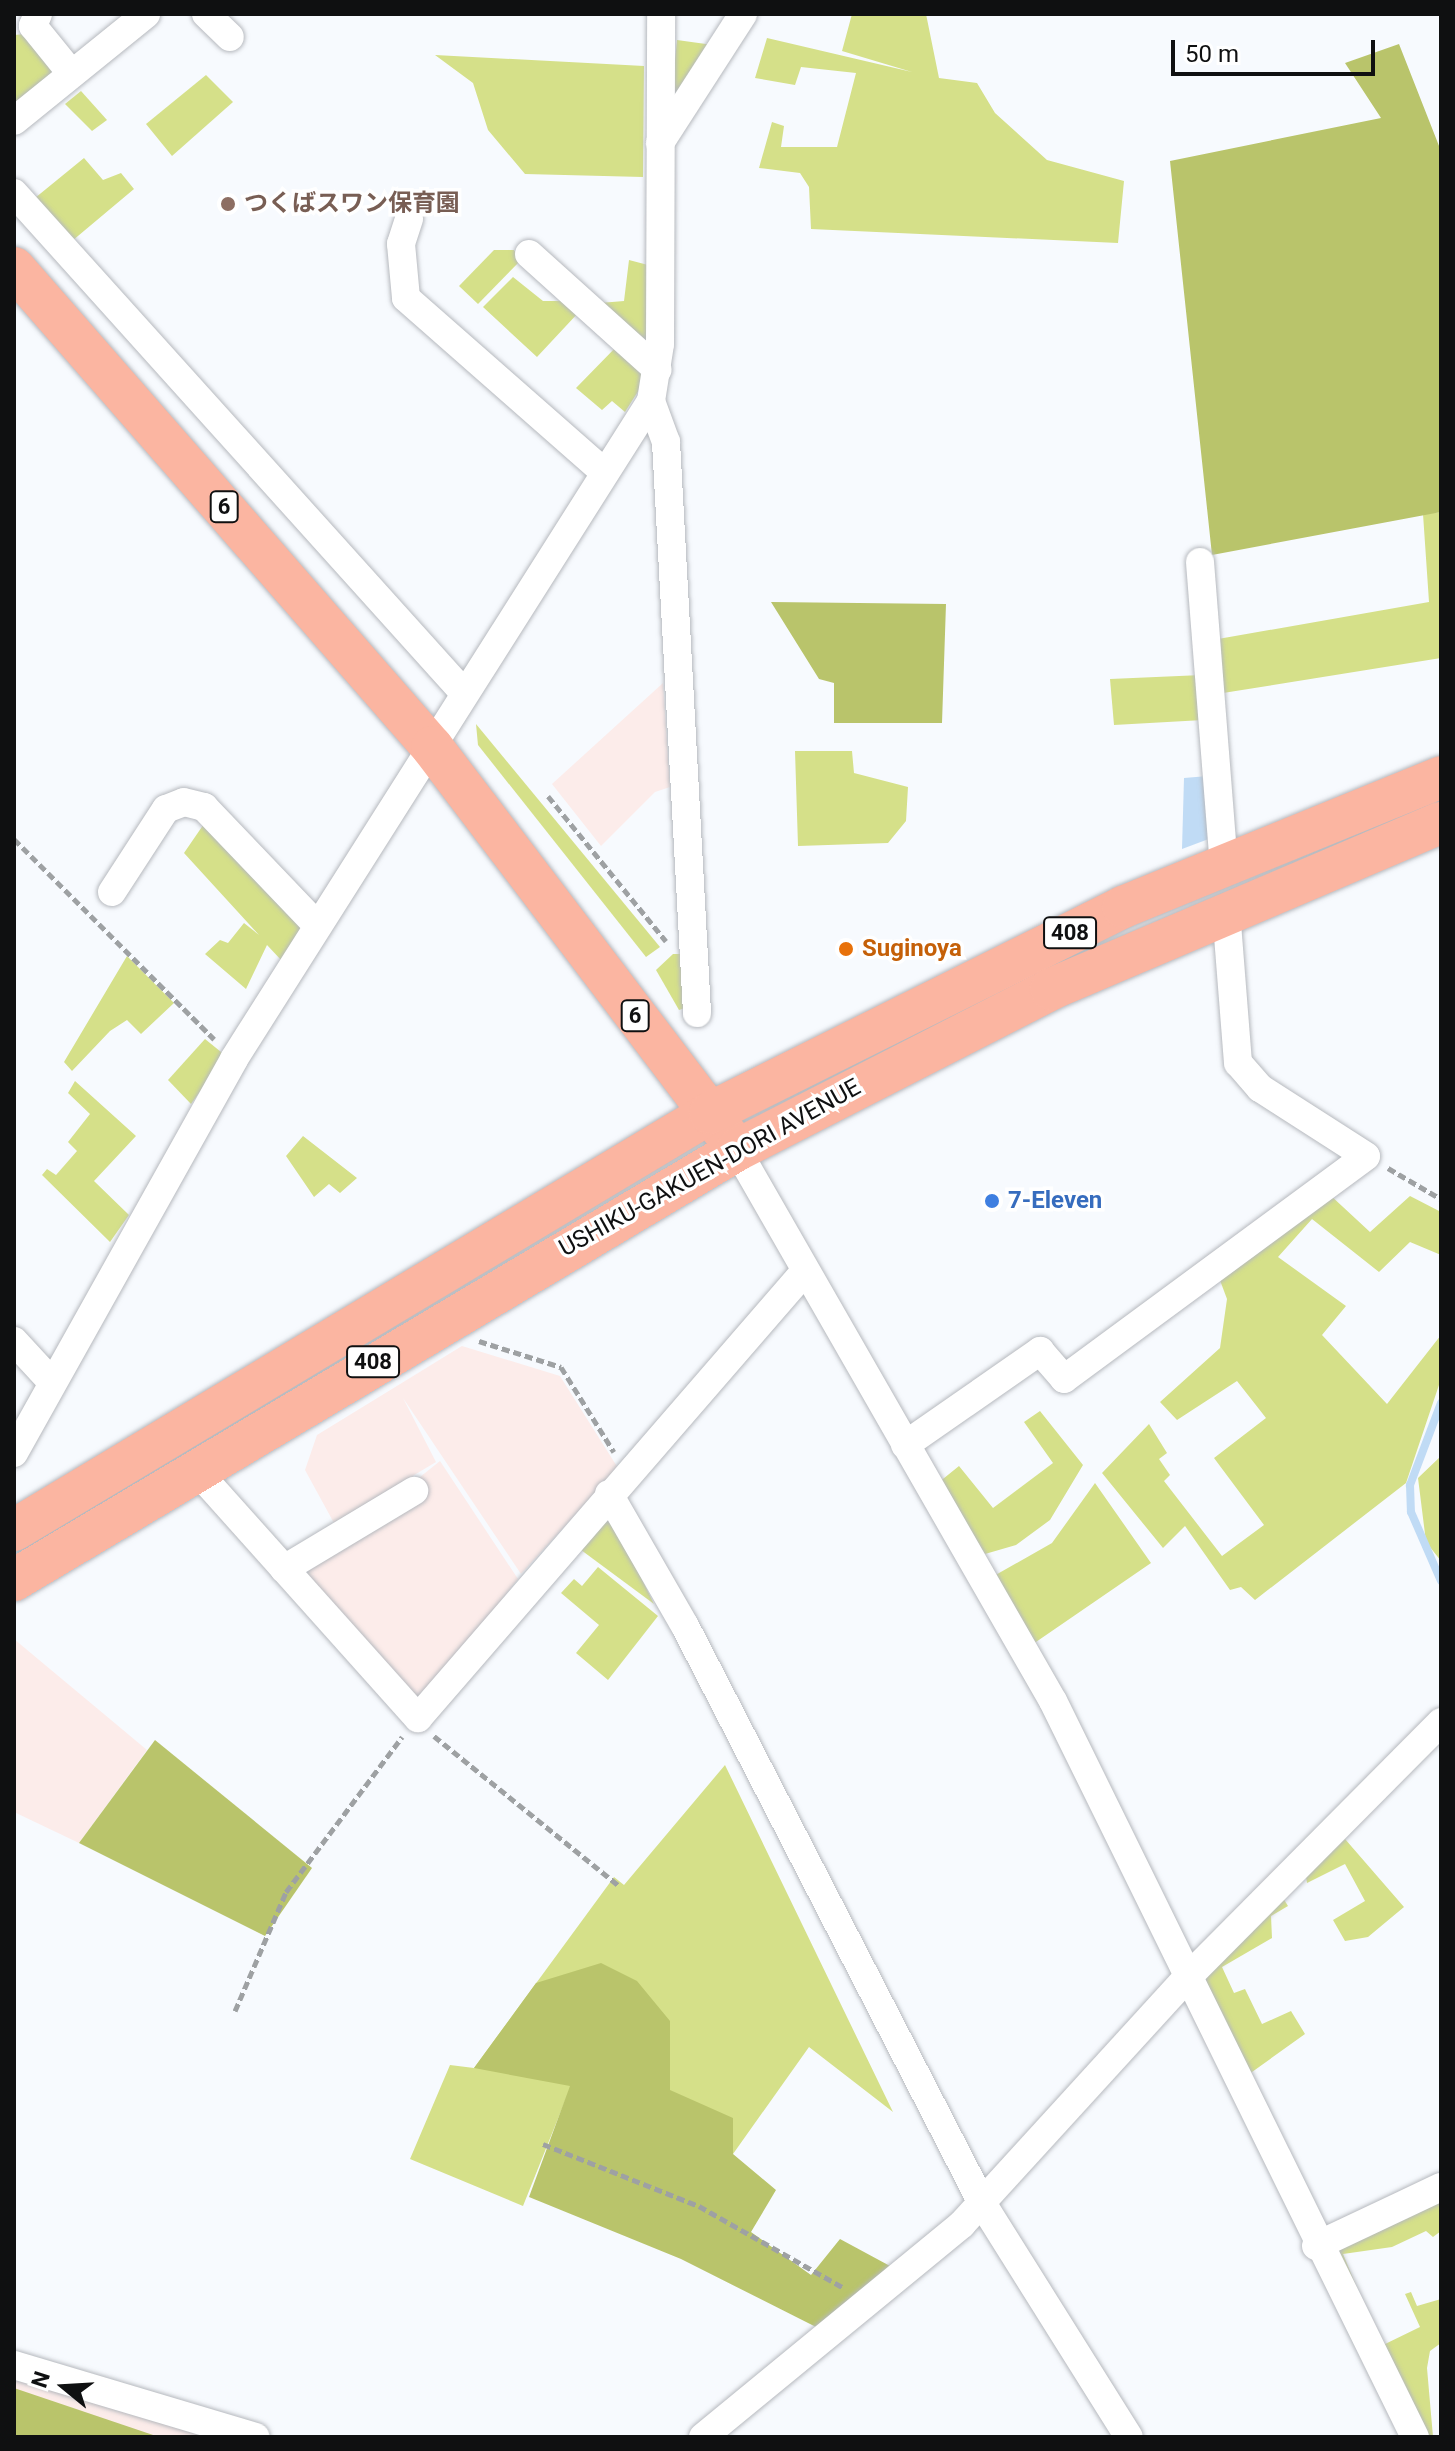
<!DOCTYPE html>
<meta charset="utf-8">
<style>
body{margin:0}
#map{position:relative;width:1455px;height:2451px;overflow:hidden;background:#f7fafe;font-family:Roboto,"Noto Sans JP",sans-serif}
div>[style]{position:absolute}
.commercial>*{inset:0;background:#fcecea}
.green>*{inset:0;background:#d5e089}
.forest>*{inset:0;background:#b9c46b}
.water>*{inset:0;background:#c0dbf5}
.stream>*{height:8px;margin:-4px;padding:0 4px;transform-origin:4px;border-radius:4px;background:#c0dbf5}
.path>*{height:5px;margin-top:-2.5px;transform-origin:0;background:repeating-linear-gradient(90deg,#9ea1a3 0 8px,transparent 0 12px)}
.roads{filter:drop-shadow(0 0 2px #b6b9be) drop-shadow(0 0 2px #b6b9be)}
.minor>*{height:28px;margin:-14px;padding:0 14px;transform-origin:14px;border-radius:14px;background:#fff}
.highway>*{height:42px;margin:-21px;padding:0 21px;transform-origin:21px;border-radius:21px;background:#fbb5a1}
.dots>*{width:22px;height:22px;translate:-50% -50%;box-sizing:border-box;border:4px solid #fff;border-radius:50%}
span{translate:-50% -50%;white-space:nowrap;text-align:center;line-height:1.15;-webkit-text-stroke:7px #fff;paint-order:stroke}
.shield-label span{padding:2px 6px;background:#fff;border:2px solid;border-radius:6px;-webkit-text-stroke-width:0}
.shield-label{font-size:22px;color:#0f1011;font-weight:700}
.education-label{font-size:24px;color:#785e54;font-weight:700}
.left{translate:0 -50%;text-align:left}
.food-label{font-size:24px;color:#c56008;font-weight:700}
.street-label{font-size:24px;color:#0f1011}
.shop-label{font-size:24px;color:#366cbe;font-weight:700}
.frame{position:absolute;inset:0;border:16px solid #0f1011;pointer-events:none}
.north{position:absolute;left:24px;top:2347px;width:80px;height:80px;-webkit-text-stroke:6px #fff;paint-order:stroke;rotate:288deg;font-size:22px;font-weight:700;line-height:32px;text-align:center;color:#0f1011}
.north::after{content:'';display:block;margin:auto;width:28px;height:36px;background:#0f1011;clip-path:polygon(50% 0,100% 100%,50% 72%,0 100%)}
.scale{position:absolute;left:1171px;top:40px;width:204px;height:36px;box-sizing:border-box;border:4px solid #0f1011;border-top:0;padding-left:10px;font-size:24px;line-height:28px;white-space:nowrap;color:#0f1011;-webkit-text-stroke:6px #fff;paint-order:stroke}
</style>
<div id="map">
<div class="commercial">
<i style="clip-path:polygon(663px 683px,670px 787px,655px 792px,601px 846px,552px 784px)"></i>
<i style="clip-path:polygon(462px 1346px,560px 1376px,618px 1468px,521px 1574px,403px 1398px,436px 1462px,334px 1523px,305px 1470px,317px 1435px)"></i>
<i style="clip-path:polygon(440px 1461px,518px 1579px,423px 1700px,410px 1700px,307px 1582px,309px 1566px)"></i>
<i style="clip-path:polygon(14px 1639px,147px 1750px,79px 1843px,14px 1812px)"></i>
<i style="clip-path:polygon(14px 2378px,206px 2437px,14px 2437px)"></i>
</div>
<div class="green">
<i style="clip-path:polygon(852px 14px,926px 14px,939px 78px,977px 83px,995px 113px,1047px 160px,1124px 181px,1118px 243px,811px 229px,809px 187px,800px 173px,759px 168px,772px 122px,784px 126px,781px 147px,837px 147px,856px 73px,801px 67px,795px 85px,755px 78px,767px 38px,912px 72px,842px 51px)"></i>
<i style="clip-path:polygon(25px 34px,54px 74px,14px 104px,14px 35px)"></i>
<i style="clip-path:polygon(677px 40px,713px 45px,670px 110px)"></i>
<i style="clip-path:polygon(435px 55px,644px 66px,643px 177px,525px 174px,488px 130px,473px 83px)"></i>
<i style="clip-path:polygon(206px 75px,233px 102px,172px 156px,146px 124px)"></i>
<i style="clip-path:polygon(81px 91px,107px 120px,92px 131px,65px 104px)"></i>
<i style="clip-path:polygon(84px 158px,103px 180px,121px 173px,134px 189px,72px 241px,35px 198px)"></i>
<i style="clip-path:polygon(494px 250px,514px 250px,521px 260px,478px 304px,459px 286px)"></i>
<i style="clip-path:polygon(629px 260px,648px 265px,646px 346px,600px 303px,624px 301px)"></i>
<i style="clip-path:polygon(513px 277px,543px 301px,563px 301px,579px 312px,537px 357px,483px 307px)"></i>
<i style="clip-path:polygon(618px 345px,651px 371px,625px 412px,612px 401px,602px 410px,576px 388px)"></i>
<i style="clip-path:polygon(1441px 512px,1441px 658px,1223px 693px,1218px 639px,1429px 602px,1423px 514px)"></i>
<i style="clip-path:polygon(1202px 675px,1203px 720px,1114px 725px,1110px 679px)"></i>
<i style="clip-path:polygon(476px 724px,660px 947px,646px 957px,478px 745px)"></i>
<i style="clip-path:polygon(795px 751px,852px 751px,854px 773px,908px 787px,906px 821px,888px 843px,798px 846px)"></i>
<i style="clip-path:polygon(208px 818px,295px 911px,302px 931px,282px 961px,267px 945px,246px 989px,205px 954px,220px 940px,228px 943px,244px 923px,259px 935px,184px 853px)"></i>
<i style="clip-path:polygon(673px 954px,682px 954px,685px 1008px,679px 1010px,656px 970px)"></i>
<i style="clip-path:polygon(127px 956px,174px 1003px,141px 1034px,127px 1020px,110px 1031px,72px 1071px,64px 1062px)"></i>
<i style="clip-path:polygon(205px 1039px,226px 1056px,191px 1104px,168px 1080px)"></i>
<i style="clip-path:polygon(75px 1081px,136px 1136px,94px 1181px,129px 1215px,110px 1242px,42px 1175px,47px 1169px,56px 1175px,77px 1151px,68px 1142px,90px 1114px,68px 1093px)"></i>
<i style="clip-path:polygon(303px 1136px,357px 1178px,340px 1193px,329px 1184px,314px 1197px,286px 1156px)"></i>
<i style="clip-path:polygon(1329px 1194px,1370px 1232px,1410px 1196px,1441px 1212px,1441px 1255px,1410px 1242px,1379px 1272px,1312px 1219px,1278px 1257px,1346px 1306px,1322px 1335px,1387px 1404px,1441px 1335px,1441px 1379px,1406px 1483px,1255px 1600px,1241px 1587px,1230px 1590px,1185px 1526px,1163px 1548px,1102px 1473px,1149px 1424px,1167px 1453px,1159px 1459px,1170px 1475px,1164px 1481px,1222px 1556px,1264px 1525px,1214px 1458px,1266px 1418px,1237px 1381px,1177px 1420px,1160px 1402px,1220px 1348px,1227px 1299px,1218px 1275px)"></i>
<i style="clip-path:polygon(1040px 1411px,1083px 1465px,1050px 1520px,1016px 1545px,985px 1554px,938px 1483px,959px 1466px,993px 1508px,1053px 1463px,1024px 1422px)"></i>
<i style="clip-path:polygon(1441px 1456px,1440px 1508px,1441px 1561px,1426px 1542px,1418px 1478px)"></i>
<i style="clip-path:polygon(1095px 1483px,1151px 1563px,1033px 1644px,992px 1577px,1052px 1543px)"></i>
<i style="clip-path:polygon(613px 1520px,654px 1604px,577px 1547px,600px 1522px)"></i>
<i style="clip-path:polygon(598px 1567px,658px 1616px,608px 1680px,576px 1653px,599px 1625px,561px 1593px,574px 1579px,582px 1586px)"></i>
<i style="clip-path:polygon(725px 1765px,893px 2112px,809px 2047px,733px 2154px,571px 2086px,523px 2206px,410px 2159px,450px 2065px,474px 2068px,614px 1877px,624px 1885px)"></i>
<i style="clip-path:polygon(1345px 1839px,1404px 1907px,1368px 1937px,1345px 1941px,1333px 1920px,1365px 1901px,1345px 1864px,1307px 1883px,1306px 1877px)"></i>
<i style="clip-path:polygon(1283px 1898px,1288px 1906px,1271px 1916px,1272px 1938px,1222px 1967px,1234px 1993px,1245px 1989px,1262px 2024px,1291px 2011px,1305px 2034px,1245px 2077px,1199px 1977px)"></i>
<i style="clip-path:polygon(1441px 2196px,1441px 2231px,1433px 2237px,1426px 2231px,1392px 2247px,1343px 2254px,1381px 2346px,1420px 2327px,1405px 2294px,1411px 2292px,1417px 2306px,1441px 2299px,1441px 2343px,1430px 2351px,1427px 2368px,1433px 2437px,1423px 2437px,1330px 2250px)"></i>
</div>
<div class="forest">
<i style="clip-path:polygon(1399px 44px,1441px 151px,1441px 512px,1212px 555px,1170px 161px,1381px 118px,1345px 63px)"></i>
<i style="clip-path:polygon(771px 602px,946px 604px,942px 723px,834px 723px,834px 683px,819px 679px)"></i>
<i style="clip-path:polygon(155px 1740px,312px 1868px,265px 1936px,79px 1843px)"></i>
<i style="clip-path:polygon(601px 1963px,637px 1981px,670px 2021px,670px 2090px,733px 2118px,733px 2154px,776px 2190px,751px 2232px,811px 2275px,840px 2239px,890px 2266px,818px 2328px,681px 2259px,529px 2197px,570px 2086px,474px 2068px,536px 1983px)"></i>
<i style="clip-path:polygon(14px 2388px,159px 2437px,14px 2437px)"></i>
</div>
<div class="water">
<i style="clip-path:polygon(1208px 776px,1214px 837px,1182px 849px,1184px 778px)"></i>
</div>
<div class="stream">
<i style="left:1441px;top:1403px;width:88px;rotate:110.7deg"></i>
<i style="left:1410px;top:1485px;width:27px;rotate:88deg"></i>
<i style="left:1411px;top:1512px;width:75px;rotate:66.5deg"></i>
</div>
<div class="path">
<i style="left:548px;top:796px;width:187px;rotate:50.9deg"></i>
<i style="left:14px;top:839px;width:283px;rotate:45deg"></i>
<i style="left:1388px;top:1168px;width:61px;rotate:30.3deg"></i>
<i style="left:479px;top:1341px;width:86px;rotate:17.6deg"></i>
<i style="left:561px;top:1367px;width:100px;rotate:58.1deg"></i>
<i style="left:434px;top:1736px;width:238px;rotate:39deg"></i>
<i style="left:235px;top:2011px;width:129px;rotate:-66.8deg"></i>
<i style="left:286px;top:1892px;width:194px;rotate:-53.2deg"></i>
<i style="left:543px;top:2144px;width:168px;rotate:21.7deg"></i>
<i style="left:699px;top:2206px;width:167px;rotate:29.5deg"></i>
</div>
<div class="roads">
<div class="minor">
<i style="left:38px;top:14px;width:13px;rotate:113deg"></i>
<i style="left:33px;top:26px;width:60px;rotate:51deg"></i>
<i style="left:206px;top:14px;width:33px;rotate:44deg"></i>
<i style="left:14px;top:121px;width:170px;rotate:-39deg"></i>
<i style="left:660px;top:143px;width:153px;rotate:-57.2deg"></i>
<i style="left:14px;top:193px;width:673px;rotate:48.01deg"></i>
<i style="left:409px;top:219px;width:26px;rotate:108deg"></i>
<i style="left:401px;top:244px;width:54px;rotate:84.7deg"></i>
<i style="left:406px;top:298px;width:262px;rotate:41.3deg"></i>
<i style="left:529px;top:254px;width:173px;rotate:42deg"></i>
<i style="left:651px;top:401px;width:44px;rotate:69.9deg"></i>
<i style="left:666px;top:442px;width:572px;rotate:86.89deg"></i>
<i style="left:1200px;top:562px;width:304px;rotate:85.5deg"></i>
<i style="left:112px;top:892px;width:99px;rotate:-57deg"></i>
<i style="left:166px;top:809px;width:19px;rotate:-21deg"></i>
<i style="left:184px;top:802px;width:21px;rotate:14deg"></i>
<i style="left:204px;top:807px;width:162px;rotate:46.3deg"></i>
<i style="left:737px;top:1150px;width:635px;rotate:60.17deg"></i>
<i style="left:1053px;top:1701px;width:820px;rotate:63.81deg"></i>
<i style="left:14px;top:1341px;width:53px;rotate:47.3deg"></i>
<i style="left:905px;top:1445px;width:165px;rotate:-34.8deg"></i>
<i style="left:1040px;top:1351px;width:37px;rotate:49deg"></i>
<i style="left:1064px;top:1379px;width:375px;rotate:-36.4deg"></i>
<i style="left:1366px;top:1156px;width:126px;rotate:-147.3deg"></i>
<i style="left:1260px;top:1088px;width:33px;rotate:-131deg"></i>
<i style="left:1238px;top:1063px;width:154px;rotate:-94.5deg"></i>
<i style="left:14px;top:1453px;width:451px;rotate:-60.8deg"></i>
<i style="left:234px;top:1059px;width:779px;rotate:-57.64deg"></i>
<i style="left:651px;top:401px;width:58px;rotate:-81deg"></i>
<i style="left:660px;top:344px;width:330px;rotate:-89.8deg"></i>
<i style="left:196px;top:1470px;width:333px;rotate:48.2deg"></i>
<i style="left:418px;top:1718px;width:591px;rotate:-49.11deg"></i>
<i style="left:609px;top:1494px;width:152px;rotate:60.1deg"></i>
<i style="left:685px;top:1626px;width:649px;rotate:62.76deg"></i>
<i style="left:982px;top:2203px;width:276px;rotate:57.9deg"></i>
<i style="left:284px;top:1569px;width:152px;rotate:-31deg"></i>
<i style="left:1316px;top:2246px;width:138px;rotate:-25.3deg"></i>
<i style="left:14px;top:2365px;width:252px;rotate:16.6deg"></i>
<i style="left:703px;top:2437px;width:335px;rotate:-39.4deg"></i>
<i style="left:962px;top:2224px;width:332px;rotate:-47.6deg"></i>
<i style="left:1186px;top:1979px;width:362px;rotate:-45.2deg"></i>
</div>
<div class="highway">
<i style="left:14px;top:268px;width:636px;rotate:48.89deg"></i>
<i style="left:432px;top:747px;width:488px;rotate:52.8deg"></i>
<i style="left:14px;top:1530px;width:811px;rotate:-30.93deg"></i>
<i style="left:710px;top:1113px;width:462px;rotate:-26.5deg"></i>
<i style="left:1123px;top:907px;width:344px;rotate:-22.2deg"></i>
<i style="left:14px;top:1580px;width:841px;rotate:-30.74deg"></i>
<i style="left:737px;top:1150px;width:353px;rotate:-27.1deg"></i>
<i style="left:1051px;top:989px;width:424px;rotate:-23.1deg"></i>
</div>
</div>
<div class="dots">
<i style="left:228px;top:204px;background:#8d6e63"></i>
<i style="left:846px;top:949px;background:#e8710a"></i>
<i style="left:992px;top:1201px;background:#3f7fe0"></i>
</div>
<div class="shield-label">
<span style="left:224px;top:507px">6</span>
<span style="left:1070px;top:933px">408</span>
<span style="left:635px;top:1016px">6</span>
<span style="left:373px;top:1362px">408</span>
</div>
<div class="education-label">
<span class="left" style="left:244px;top:204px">つくばスワン保育園</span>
</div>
<div class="food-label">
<span class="left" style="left:862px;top:949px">Suginoya</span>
</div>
<div class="street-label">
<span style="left:710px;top:1168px;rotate:-29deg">USHIKU-GAKUEN-DORI AVENUE</span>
</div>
<div class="shop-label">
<span class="left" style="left:1008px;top:1201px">7-Eleven</span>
</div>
<div class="frame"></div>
<div class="north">N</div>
<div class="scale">50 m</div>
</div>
